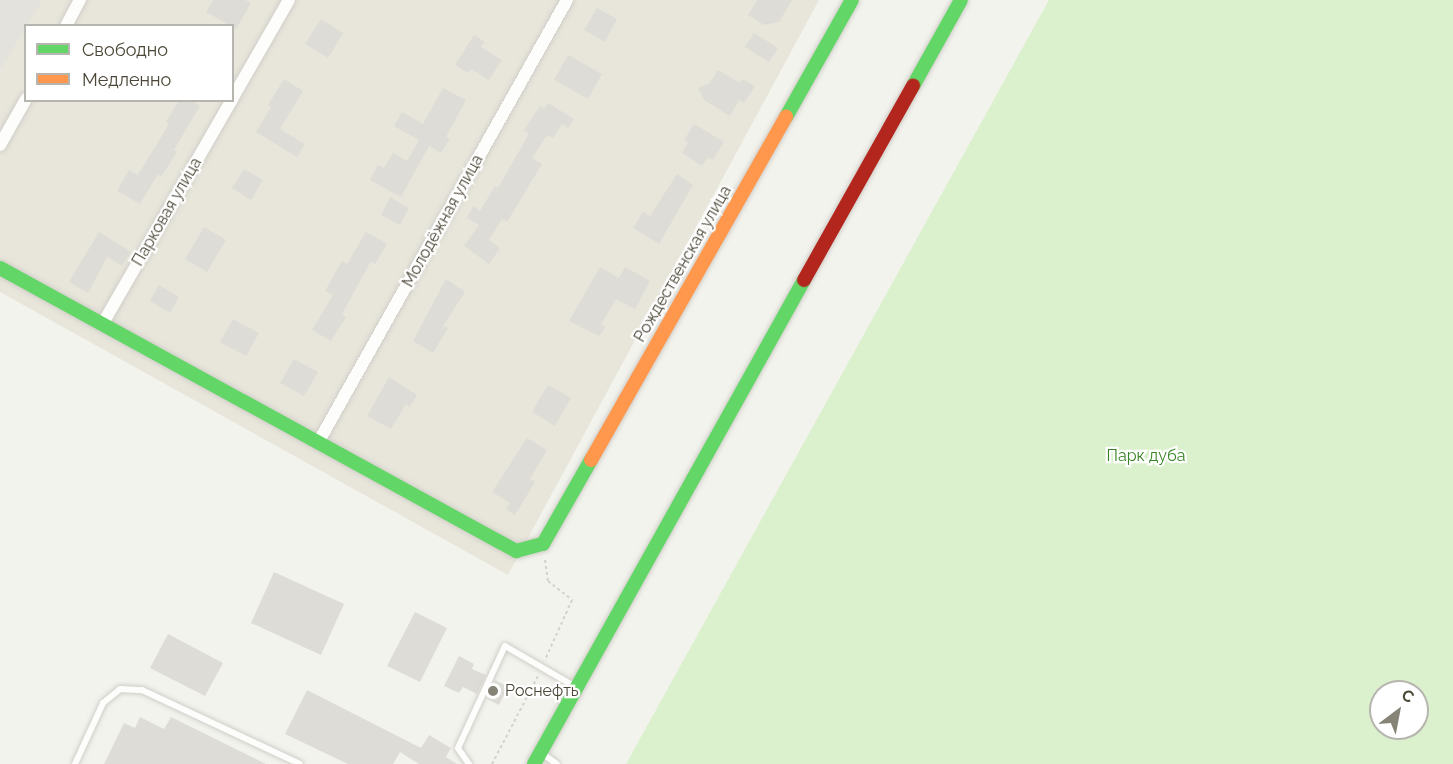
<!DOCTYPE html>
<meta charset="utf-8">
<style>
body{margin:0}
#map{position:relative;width:1453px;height:764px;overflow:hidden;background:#f3f3ee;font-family:Raleway,sans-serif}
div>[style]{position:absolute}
.residential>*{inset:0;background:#e8e6db}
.industrial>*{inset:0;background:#e4e2dc}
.green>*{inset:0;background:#dbf0cc}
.building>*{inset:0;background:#dddcd6}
.path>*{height:2px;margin-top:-1px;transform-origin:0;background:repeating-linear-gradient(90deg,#d3d2cc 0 3px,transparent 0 6px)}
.roads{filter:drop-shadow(0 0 2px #d0cec8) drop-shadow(0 0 2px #d0cec8)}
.lane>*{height:6px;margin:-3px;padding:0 3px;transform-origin:3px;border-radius:3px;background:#fdfdfc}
.street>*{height:12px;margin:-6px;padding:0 6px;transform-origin:6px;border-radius:6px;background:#fdfdfc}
.fast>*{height:14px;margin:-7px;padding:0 7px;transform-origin:7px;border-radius:7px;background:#63d668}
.slow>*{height:14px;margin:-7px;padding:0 7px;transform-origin:7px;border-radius:7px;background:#ff974d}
.jam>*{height:14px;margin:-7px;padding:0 7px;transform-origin:7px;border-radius:7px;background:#b3261e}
.dots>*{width:16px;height:16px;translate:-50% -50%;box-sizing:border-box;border:3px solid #fff;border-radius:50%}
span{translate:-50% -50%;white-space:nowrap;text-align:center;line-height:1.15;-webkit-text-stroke:4.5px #fff;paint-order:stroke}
.street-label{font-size:16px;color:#4c4737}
.park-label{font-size:16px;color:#388424}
.poi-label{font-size:16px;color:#4c4737}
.left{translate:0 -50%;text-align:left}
.legend{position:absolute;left:24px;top:24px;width:210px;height:78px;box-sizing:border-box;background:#fff;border:2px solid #b7b5af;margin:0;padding:8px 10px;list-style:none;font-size:18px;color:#4c4737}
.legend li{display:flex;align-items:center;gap:12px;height:30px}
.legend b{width:30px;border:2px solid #b7b5af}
.north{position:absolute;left:1369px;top:680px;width:60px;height:60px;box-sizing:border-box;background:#fff;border:2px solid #b7b5af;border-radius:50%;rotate:32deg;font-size:16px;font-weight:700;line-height:24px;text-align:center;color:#4c4737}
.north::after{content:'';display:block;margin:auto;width:21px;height:27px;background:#868377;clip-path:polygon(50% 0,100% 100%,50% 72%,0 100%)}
</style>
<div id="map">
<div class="residential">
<i style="clip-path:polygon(43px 0,819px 0,508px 575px,0 292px,0 70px,25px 28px,26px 100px,232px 100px,232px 26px,27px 25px)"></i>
</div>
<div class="industrial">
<i style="clip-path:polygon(0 0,43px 0,0 70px)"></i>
</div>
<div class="green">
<i style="clip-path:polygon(evenodd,1049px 0,1453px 0,1453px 764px,626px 764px,1049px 0,1381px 692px,1417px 692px,1417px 728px,1381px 728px,1381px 692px)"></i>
</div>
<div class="building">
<i style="clip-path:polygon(213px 0,245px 0,251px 3px,236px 29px,206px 12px)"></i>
<i style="clip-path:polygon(757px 0,792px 0,779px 22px,764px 25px,748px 15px)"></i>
<i style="clip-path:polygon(597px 8px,617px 19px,605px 42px,584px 30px)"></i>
<i style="clip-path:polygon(321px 19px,343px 33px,328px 58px,305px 44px)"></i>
<i style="clip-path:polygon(754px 33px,778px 48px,769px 62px,745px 47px)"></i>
<i style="clip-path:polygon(474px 35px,485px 42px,481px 47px,502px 60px,489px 80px,471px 69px,468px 73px,455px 65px)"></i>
<i style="clip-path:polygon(568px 55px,602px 74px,588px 99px,554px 80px)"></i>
<i style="clip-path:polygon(718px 70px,740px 83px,742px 79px,755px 86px,744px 103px,739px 100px,730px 116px,704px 100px,698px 88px,710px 83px)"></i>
<i style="clip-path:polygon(284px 79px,303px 91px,280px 129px,305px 144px,297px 157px,256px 132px,271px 107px,268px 105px)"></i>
<i style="clip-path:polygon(443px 88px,466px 100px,446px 137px,450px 139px,441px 153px,429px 146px,401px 197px,370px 180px,378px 165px,384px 168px,393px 153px,407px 161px,419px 140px,394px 126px,402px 112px,423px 124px)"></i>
<i style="clip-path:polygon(179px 100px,191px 100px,200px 106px,174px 150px,177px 152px,161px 177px,158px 174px,140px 204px,117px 191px,129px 170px,138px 175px,169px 124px,166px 122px)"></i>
<i style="clip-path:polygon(548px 103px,574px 119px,568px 128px,562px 124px,553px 138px,547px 135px,532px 158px,542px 164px,507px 222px,502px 219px,489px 240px,500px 248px,489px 264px,464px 246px,479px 225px,467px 218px,473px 206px,480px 211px,495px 186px,498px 188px,529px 134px,524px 130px,540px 106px,544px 109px)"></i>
<i style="clip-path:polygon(694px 124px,724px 142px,713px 160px,708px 157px,702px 166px,682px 153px,688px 142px,684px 140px)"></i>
<i style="clip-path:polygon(244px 169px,263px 180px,251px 200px,232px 188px)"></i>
<i style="clip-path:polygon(677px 174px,693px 185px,659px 244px,633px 228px,643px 212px,650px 216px)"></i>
<i style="clip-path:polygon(390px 197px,409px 208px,400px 225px,381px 215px)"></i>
<i style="clip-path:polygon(204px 227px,226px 240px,207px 272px,185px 259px)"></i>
<i style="clip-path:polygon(99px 232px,131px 252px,122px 266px,107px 257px,88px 293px,69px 282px)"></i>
<i style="clip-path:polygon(366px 232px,387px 244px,375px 264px,371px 261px,342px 314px,346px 317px,331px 341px,312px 330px,333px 295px,325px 291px,342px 261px,347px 264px)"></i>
<i style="clip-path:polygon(600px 267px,619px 278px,625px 267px,650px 281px,635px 309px,616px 299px,601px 324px,606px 327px,599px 336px,569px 321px)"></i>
<i style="clip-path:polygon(446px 279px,465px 292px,443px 326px,448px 328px,433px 353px,413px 341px)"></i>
<i style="clip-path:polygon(159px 285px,179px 297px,170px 313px,150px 301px)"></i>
<i style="clip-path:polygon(233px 319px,259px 333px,246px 356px,220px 342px)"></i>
<i style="clip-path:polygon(294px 359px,318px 372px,304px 396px,280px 383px)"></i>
<i style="clip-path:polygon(389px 377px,417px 395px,410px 407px,406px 404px,391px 429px,367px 416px)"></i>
<i style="clip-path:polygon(548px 385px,571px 398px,555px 426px,532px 412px)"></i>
<i style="clip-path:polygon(527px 438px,547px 450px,530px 479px,535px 482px,515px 515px,506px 509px,510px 503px,492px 492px)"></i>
<i style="clip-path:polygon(274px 572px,344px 604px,321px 655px,251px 623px)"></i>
<i style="clip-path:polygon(415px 612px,447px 628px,420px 682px,387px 666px)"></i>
<i style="clip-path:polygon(168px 634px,223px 663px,205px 696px,150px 668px)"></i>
<i style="clip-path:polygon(459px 656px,474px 664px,472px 669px,486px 675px,477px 694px,463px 687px,459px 693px,444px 686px)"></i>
<i style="clip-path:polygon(495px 680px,508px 687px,499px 705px,487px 699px)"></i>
<i style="clip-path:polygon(307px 690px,421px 748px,429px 735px,451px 748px,446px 757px,457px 764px,419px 764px,400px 752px,393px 764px,348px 764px,285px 734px)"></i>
<i style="clip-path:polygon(140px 717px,164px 729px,171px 717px,266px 764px,104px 764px,124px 723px,135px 728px)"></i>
</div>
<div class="path">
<i style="left:545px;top:560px;width:21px;rotate:82deg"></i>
<i style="left:548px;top:581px;width:31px;rotate:38deg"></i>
<i style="left:572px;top:600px;width:66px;rotate:114.2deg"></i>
<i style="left:492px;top:764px;width:99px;rotate:-62.4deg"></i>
</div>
<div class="roads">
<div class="lane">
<i style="left:543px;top:754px;width:17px;rotate:36deg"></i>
<i style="left:75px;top:764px;width:67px;rotate:-65.3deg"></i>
<i style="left:103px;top:703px;width:22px;rotate:-39deg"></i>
<i style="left:120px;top:689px;width:22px;rotate:3deg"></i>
<i style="left:142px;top:690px;width:174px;rotate:25.1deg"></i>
<i style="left:469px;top:764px;width:19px;rotate:-125deg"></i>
<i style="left:458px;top:748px;width:112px;rotate:-65.3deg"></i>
<i style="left:505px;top:646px;width:80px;rotate:30.1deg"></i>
</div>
<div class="street">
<i style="left:66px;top:26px;width:30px;rotate:-62deg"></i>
<i style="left:232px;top:99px;width:114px;rotate:-60.1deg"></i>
<i style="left:0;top:145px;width:53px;rotate:-60.5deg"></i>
<i style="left:103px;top:323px;width:258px;rotate:-60deg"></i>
<i style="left:319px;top:441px;width:506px;rotate:-60.65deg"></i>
</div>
<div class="fast">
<i style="left:913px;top:86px;width:98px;rotate:-60.8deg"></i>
<i style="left:786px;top:117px;width:134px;rotate:-60.6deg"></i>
<i style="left:0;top:268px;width:589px;rotate:28.74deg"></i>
<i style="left:516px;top:551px;width:28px;rotate:-15deg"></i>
<i style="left:543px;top:544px;width:97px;rotate:-60.3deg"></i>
<i style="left:534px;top:764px;width:554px;rotate:-60.84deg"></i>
</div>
<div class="slow">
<i style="left:591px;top:460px;width:395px;rotate:-60.4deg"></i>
</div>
<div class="jam">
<i style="left:804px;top:280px;width:223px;rotate:-60.7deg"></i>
</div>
</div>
<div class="dots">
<i style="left:493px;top:691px;background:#868377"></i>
</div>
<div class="street-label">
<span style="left:167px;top:212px;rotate:-60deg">Парковая улица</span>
<span style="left:443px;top:221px;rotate:-61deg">Молодёжная улица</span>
<span style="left:683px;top:264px;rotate:-60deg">Рождественская улица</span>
</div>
<div class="park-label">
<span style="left:1146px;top:456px">Парк дуба</span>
</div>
<div class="poi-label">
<span class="left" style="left:505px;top:691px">Роснефть</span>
</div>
<ul class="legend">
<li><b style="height:8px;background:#63d668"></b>Свободно</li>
<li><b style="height:8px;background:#ff974d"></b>Медленно</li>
</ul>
<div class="north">С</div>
</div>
